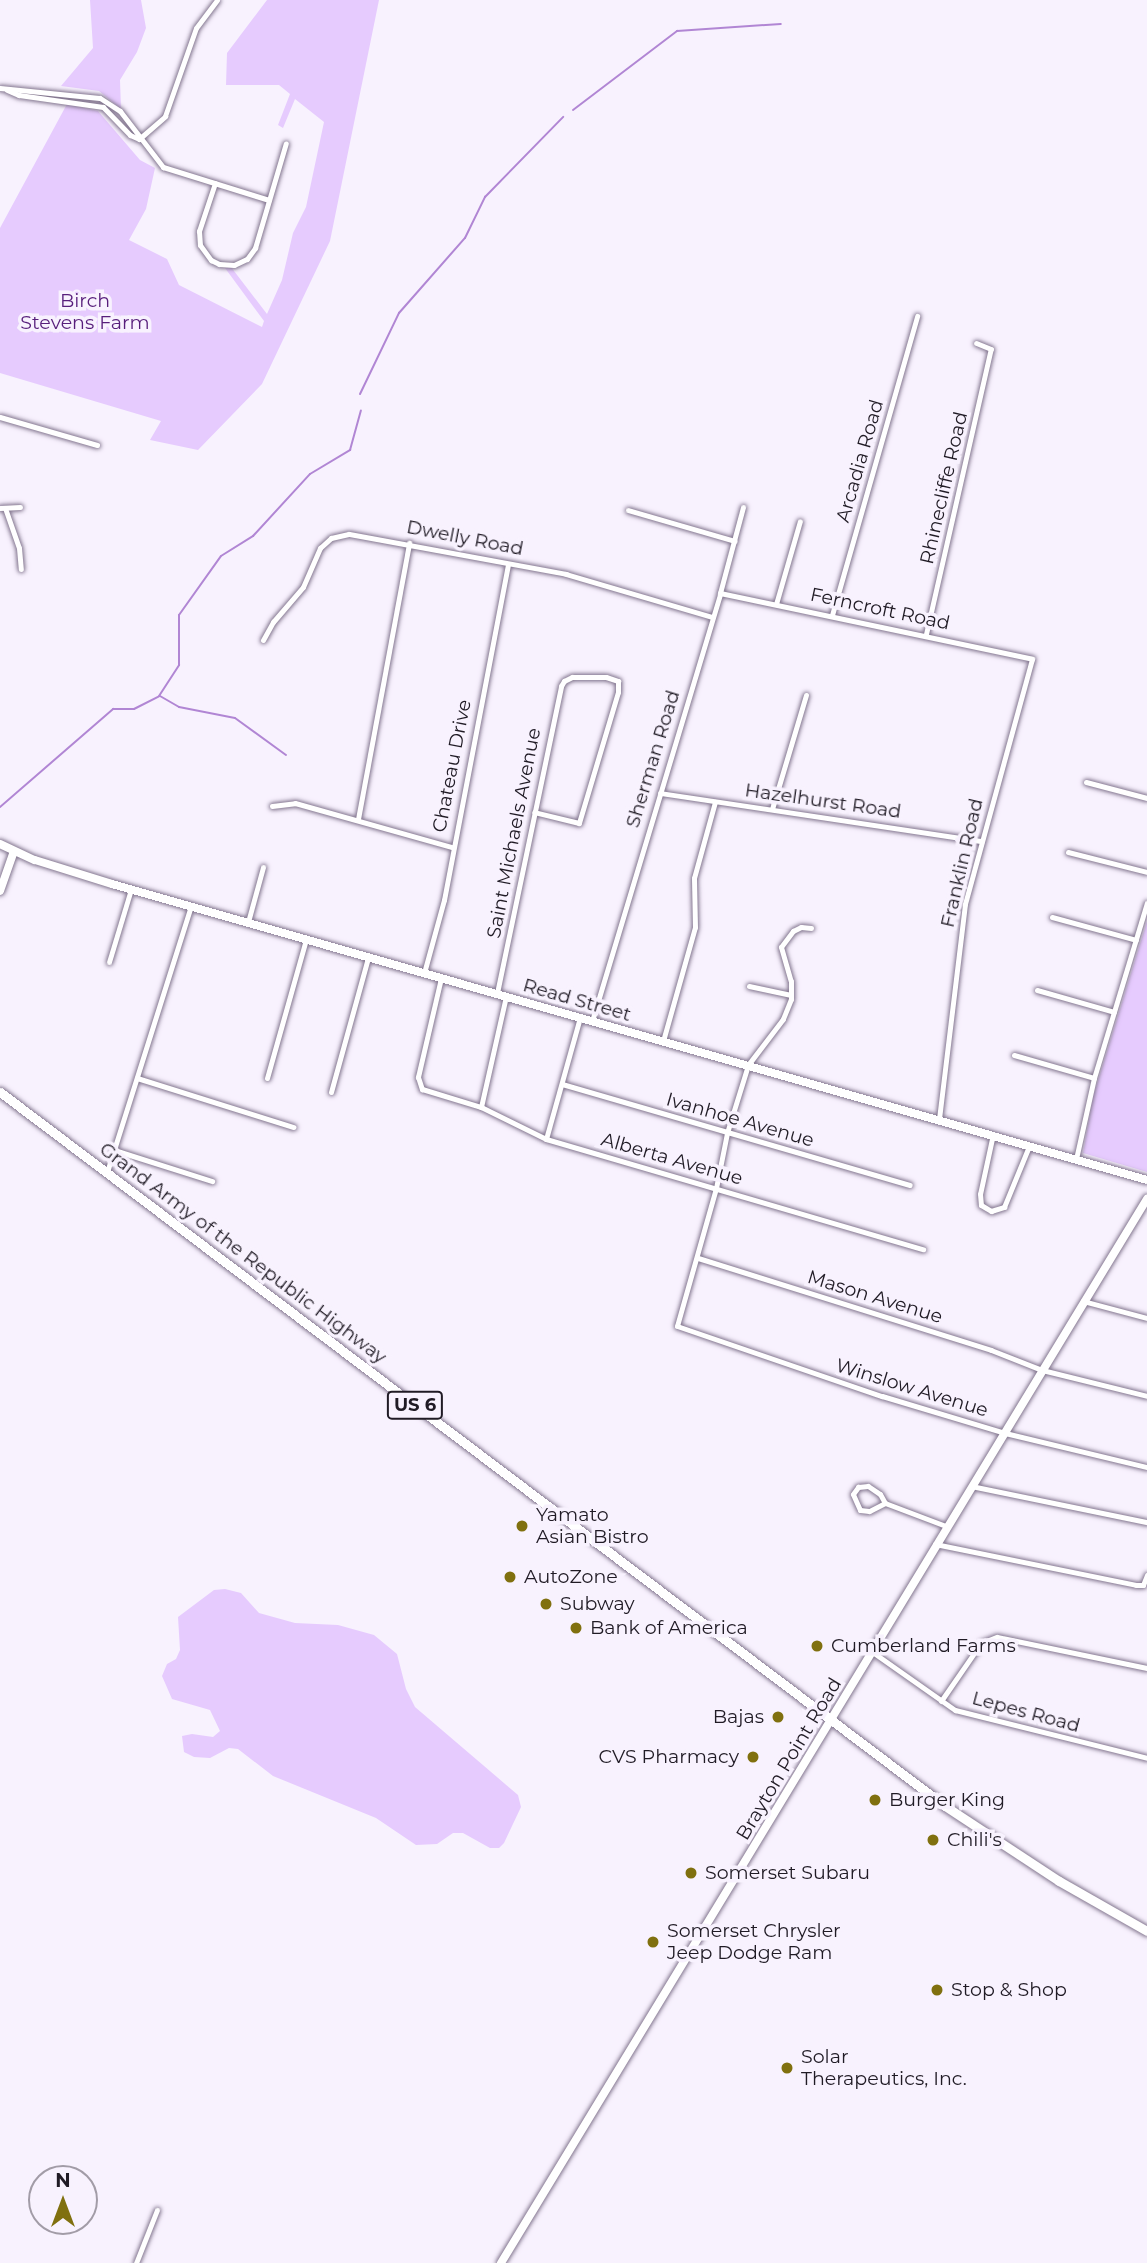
<!DOCTYPE html>
<style>
body{margin:0}
#map{position:relative;width:1147px;height:2263px;overflow:hidden;background:#f8f2fe;font-family:Montserrat,sans-serif}
div>[style]{position:absolute}
.green>*{inset:0;background:#e6cbfe}
.stream>*{height:2px;margin:-1px;padding:0 1px;transform-origin:1px;border-radius:1px;background:#b186d4}
.roads{filter:drop-shadow(0 0 2px #83768f) drop-shadow(0 0 2px #83768f)}
.street>*{height:5px;margin:-2.5px;padding:0 2.5px;transform-origin:2.5px;border-radius:2.5px;background:#fff}
.secondary>*{height:8px;margin:-4px;padding:0 4px;transform-origin:4px;border-radius:4px;background:#fff}
.primary>*{height:9px;margin:-4.5px;padding:0 4.5px;transform-origin:4.5px;border-radius:4.5px;background:#fff}
.dots>*{width:19px;height:19px;translate:-50% -50%;box-sizing:border-box;border:4px solid #f8f2fe;border-radius:50%}
span{translate:-50% -50%;white-space:nowrap;text-align:center;line-height:1.15;-webkit-text-stroke:7px #f8f2fe;paint-order:stroke}
.shield-label span{padding:2px 5px;background:#f8f2fe;border:2px solid;border-radius:5px;-webkit-text-stroke-width:0}
.shield-label{font-size:18px;color:#201b25;font-weight:700}
.park-label{font-size:19px;color:#571e7b}
.street-label{font-size:19px;color:#201b25}
.poi-label{font-size:19px;color:#201b25}
.left{translate:0 -50%;text-align:left}
.right{translate:-100% -50%;text-align:right}
.north{position:absolute;left:28px;top:2165px;width:70px;height:70px;box-sizing:border-box;background:#f8f2fe;border:2px solid #a29ca7;border-radius:50%;rotate:0deg;font-size:19px;font-weight:700;line-height:28px;text-align:center;color:#201b25}
.north::after{content:'';display:block;margin:auto;width:24px;height:32px;background:#80700f;clip-path:polygon(50% 0,100% 100%,50% 72%,0 100%)}
</style>
<div id="map">
<div class="green">
<i style="clip-path:polygon(90px 0,141px 0,146px 28px,137px 52px,120px 80px,121px 109px,99px 91px,61px 86px,93px 48px)"></i>
<i style="clip-path:polygon(267px 0,379px 0,330px 241px,262px 384px,198px 450px,150px 440px,161px 421px,0 373px,0 228px,67px 104px,98px 111px,140px 160px,155px 168px,146px 209px,129px 240px,167px 259px,179px 285px,262px 327px,264px 321px,225px 268px,231px 267px,267px 314px,282px 280px,293px 233px,306px 207px,324px 122px,295px 99px,283px 128px,278px 125px,290px 94px,279px 85px,226px 85px,227px 53px)"></i>
<i style="clip-path:polygon(1147px 921px,1147px 1172px,1083px 1153px,1093px 1097px)"></i>
<i style="clip-path:polygon(225px 1589px,241px 1593px,259px 1613px,295px 1623px,338px 1625px,374px 1635px,397px 1654px,406px 1689px,415px 1707px,518px 1795px,521px 1807px,504px 1843px,499px 1848px,490px 1848px,463px 1833px,453px 1833px,437px 1844px,416px 1845px,376px 1818px,273px 1776px,238px 1749px,229px 1748px,210px 1758px,194px 1757px,184px 1752px,182px 1736px,192px 1734px,213px 1737px,220px 1731px,210px 1710px,172px 1699px,162px 1676px,167px 1664px,176px 1659px,180px 1650px,178px 1617px,214px 1590px)"></i>
</div>
<div class="stream">
<i style="left:573px;top:110px;width:131px;rotate:-37.2deg"></i>
<i style="left:677px;top:31px;width:104px;rotate:-3.9deg"></i>
<i style="left:360px;top:394px;width:90px;rotate:-64.3deg"></i>
<i style="left:399px;top:313px;width:100px;rotate:-48.7deg"></i>
<i style="left:465px;top:238px;width:46px;rotate:-64deg"></i>
<i style="left:485px;top:197px;width:112px;rotate:-45.7deg"></i>
<i style="left:160px;top:696px;width:22px;rotate:30deg"></i>
<i style="left:179px;top:707px;width:57px;rotate:11.1deg"></i>
<i style="left:235px;top:718px;width:63px;rotate:36deg"></i>
<i style="left:0;top:807px;width:150px;rotate:-40.9deg"></i>
<i style="left:113px;top:709px;width:21px"></i>
<i style="left:134px;top:709px;width:28px;rotate:-27deg"></i>
<i style="left:159px;top:696px;width:37px;rotate:-57deg"></i>
<i style="left:179px;top:665px;width:50px;rotate:-90deg"></i>
<i style="left:179px;top:615px;width:72px;rotate:-54.6deg"></i>
<i style="left:221px;top:556px;width:38px;rotate:-32deg"></i>
<i style="left:253px;top:536px;width:84px;rotate:-47.4deg"></i>
<i style="left:310px;top:474px;width:47px;rotate:-31deg"></i>
<i style="left:350px;top:450px;width:41px;rotate:-74.6deg"></i>
</div>
<div class="roads">
<div class="street">
<i style="left:0;top:88px;width:100px;rotate:5.7deg"></i>
<i style="left:100px;top:98px;width:24px;rotate:33deg"></i>
<i style="left:120px;top:111px;width:71px;rotate:52.5deg"></i>
<i style="left:163px;top:167px;width:111px;rotate:17.3deg"></i>
<i style="left:7px;top:90px;width:13px;rotate:23deg"></i>
<i style="left:19px;top:95px;width:85px;rotate:8.1deg"></i>
<i style="left:103px;top:107px;width:39px;rotate:46deg"></i>
<i style="left:130px;top:135px;width:10px;rotate:24deg"></i>
<i style="left:139px;top:139px;width:35px;rotate:-41deg"></i>
<i style="left:165px;top:116px;width:93px;rotate:-70.6deg"></i>
<i style="left:196px;top:28px;width:35px;rotate:-53deg"></i>
<i style="left:215px;top:183px;width:51px;rotate:108.4deg"></i>
<i style="left:199px;top:231px;width:14px;rotate:86deg"></i>
<i style="left:200px;top:245px;width:19px;rotate:54deg"></i>
<i style="left:211px;top:260px;width:9px;rotate:27deg"></i>
<i style="left:219px;top:264px;width:15px;rotate:4deg"></i>
<i style="left:234px;top:265px;width:14px;rotate:-25deg"></i>
<i style="left:247px;top:259px;width:14px;rotate:-54deg"></i>
<i style="left:255px;top:248px;width:109px;rotate:-73.6deg"></i>
<i style="left:0;top:417px;width:101px;rotate:16.1deg"></i>
<i style="left:0;top:508px;width:20px;rotate:-3deg"></i>
<i style="left:5px;top:508px;width:42px;rotate:70.7deg"></i>
<i style="left:19px;top:548px;width:21px;rotate:85deg"></i>
<i style="left:628px;top:510px;width:111px;rotate:16.2deg"></i>
<i style="left:720px;top:593px;width:319px;rotate:11.9deg"></i>
<i style="left:1032px;top:659px;width:254px;rotate:105.3deg"></i>
<i style="left:965px;top:904px;width:217px;rotate:96.9deg"></i>
<i style="left:776px;top:604px;width:86px;rotate:-73.9deg"></i>
<i style="left:832px;top:615px;width:311px;rotate:-74.1deg"></i>
<i style="left:926px;top:634px;width:292px;rotate:-77.2deg"></i>
<i style="left:991px;top:349px;width:16px;rotate:-158deg"></i>
<i style="left:263px;top:640px;width:21px;rotate:-61deg"></i>
<i style="left:273px;top:622px;width:46px;rotate:-49.4deg"></i>
<i style="left:303px;top:587px;width:43px;rotate:-66.4deg"></i>
<i style="left:320px;top:548px;width:15px;rotate:-42deg"></i>
<i style="left:331px;top:538px;width:18px;rotate:-13deg"></i>
<i style="left:349px;top:534px;width:221px;rotate:10.4deg"></i>
<i style="left:566px;top:574px;width:152px;rotate:16.4deg"></i>
<i style="left:1086px;top:782px;width:63px;rotate:14.7deg"></i>
<i style="left:660px;top:793px;width:325px;rotate:8.5deg"></i>
<i style="left:272px;top:806px;width:23px;rotate:-7deg"></i>
<i style="left:295px;top:803px;width:163px;rotate:15.7deg"></i>
<i style="left:772px;top:809px;width:119px;rotate:-73.4deg"></i>
<i style="left:358px;top:819px;width:281px;rotate:-79.5deg"></i>
<i style="left:1068px;top:852px;width:81px;rotate:14.2deg"></i>
<i style="left:1052px;top:917px;width:87px;rotate:15.3deg"></i>
<i style="left:248px;top:922px;width:57px;rotate:-74.7deg"></i>
<i style="left:811px;top:928px;width:10px;rotate:-174deg"></i>
<i style="left:801px;top:927px;width:9px;rotate:153deg"></i>
<i style="left:793px;top:931px;width:20px;rotate:127deg"></i>
<i style="left:781px;top:947px;width:35px;rotate:74deg"></i>
<i style="left:791px;top:981px;width:18px;rotate:90deg"></i>
<i style="left:791px;top:999px;width:22px;rotate:112deg"></i>
<i style="left:783px;top:1019px;width:58px;rotate:127.3deg"></i>
<i style="left:748px;top:1065px;width:71px;rotate:107.2deg"></i>
<i style="left:727px;top:1133px;width:56px;rotate:101.3deg"></i>
<i style="left:716px;top:1188px;width:143px;rotate:105.8deg"></i>
<i style="left:677px;top:1326px;width:217px;rotate:18.9deg"></i>
<i style="left:882px;top:1396px;width:128px;rotate:16.7deg"></i>
<i style="left:1005px;top:1433px;width:146px;rotate:13.5deg"></i>
<i style="left:109px;top:962px;width:76px;rotate:-73.2deg"></i>
<i style="left:424px;top:973px;width:76px;rotate:-74.7deg"></i>
<i style="left:444px;top:900px;width:342px;rotate:-79.2deg"></i>
<i style="left:441px;top:978px;width:102px;rotate:103.1deg"></i>
<i style="left:418px;top:1077px;width:13px;rotate:72deg"></i>
<i style="left:422px;top:1089px;width:62px;rotate:17deg"></i>
<i style="left:481px;top:1107px;width:72px;rotate:26.2deg"></i>
<i style="left:546px;top:1139px;width:393px;rotate:16.3deg"></i>
<i style="left:749px;top:986px;width:43px;rotate:12.1deg"></i>
<i style="left:1037px;top:990px;width:80px;rotate:15.9deg"></i>
<i style="left:497px;top:993px;width:314px;rotate:-78.2deg"></i>
<i style="left:561px;top:686px;width:6px;rotate:-59deg"></i>
<i style="left:564px;top:681px;width:9px;rotate:-27deg"></i>
<i style="left:572px;top:677px;width:34px"></i>
<i style="left:606px;top:677px;width:13px;rotate:18deg"></i>
<i style="left:618px;top:681px;width:11px;rotate:90deg"></i>
<i style="left:618px;top:692px;width:137px;rotate:106.6deg"></i>
<i style="left:579px;top:823px;width:46px;rotate:-166.3deg"></i>
<i style="left:592px;top:1021px;width:447px;rotate:-73.3deg"></i>
<i style="left:720px;top:593px;width:89px;rotate:-75deg"></i>
<i style="left:663px;top:1041px;width:118px;rotate:-74.3deg"></i>
<i style="left:695px;top:927px;width:49px;rotate:-91.2deg"></i>
<i style="left:694px;top:878px;width:79px;rotate:-74.6deg"></i>
<i style="left:1014px;top:1055px;width:83px;rotate:16deg"></i>
<i style="left:137px;top:1078px;width:164px;rotate:17.4deg"></i>
<i style="left:267px;top:1078px;width:144px;rotate:-74.3deg"></i>
<i style="left:562px;top:1084px;width:362px;rotate:16.2deg"></i>
<i style="left:331px;top:1092px;width:139px;rotate:-74.6deg"></i>
<i style="left:481px;top:1107px;width:114px;rotate:-77.3deg"></i>
<i style="left:993px;top:1134px;width:61px;rotate:102.2deg"></i>
<i style="left:980px;top:1194px;width:11px;rotate:85deg"></i>
<i style="left:981px;top:1205px;width:12px;rotate:31deg"></i>
<i style="left:991px;top:1211px;width:14px;rotate:-17deg"></i>
<i style="left:1004px;top:1207px;width:66px;rotate:-67.7deg"></i>
<i style="left:546px;top:1139px;width:127px;rotate:-74.4deg"></i>
<i style="left:114px;top:1150px;width:103px;rotate:17.6deg"></i>
<i style="left:1076px;top:1159px;width:83px;rotate:-77.5deg"></i>
<i style="left:1094px;top:1078px;width:183px;rotate:-73.2deg"></i>
<i style="left:107px;top:1172px;width:279px;rotate:-72.5deg"></i>
<i style="left:698px;top:1258px;width:307px;rotate:17.4deg"></i>
<i style="left:991px;top:1350px;width:55px;rotate:21.4deg"></i>
<i style="left:1042px;top:1370px;width:108px;rotate:13.9deg"></i>
<i style="left:1083px;top:1301px;width:66px;rotate:14.9deg"></i>
<i style="left:868px;top:1486px;width:14px;rotate:34deg"></i>
<i style="left:880px;top:1494px;width:10px;rotate:61deg"></i>
<i style="left:885px;top:1503px;width:18px;rotate:153deg"></i>
<i style="left:869px;top:1511px;width:9px;rotate:-174deg"></i>
<i style="left:860px;top:1510px;width:17px;rotate:-114deg"></i>
<i style="left:853px;top:1494px;width:9px;rotate:-54deg"></i>
<i style="left:858px;top:1487px;width:10px;rotate:-6deg"></i>
<i style="left:971px;top:1486px;width:180px;rotate:11.6deg"></i>
<i style="left:885px;top:1503px;width:65px;rotate:20.7deg"></i>
<i style="left:935px;top:1544px;width:205px;rotate:11.5deg"></i>
<i style="left:1136px;top:1585px;width:7px"></i>
<i style="left:1143px;top:1585px;width:11px;rotate:-68deg"></i>
<i style="left:871px;top:1651px;width:103px;rotate:35.1deg"></i>
<i style="left:955px;top:1710px;width:198px;rotate:14deg"></i>
<i style="left:941px;top:1701px;width:70px;rotate:-55.4deg"></i>
<i style="left:981px;top:1643px;width:17px;rotate:-21deg"></i>
<i style="left:997px;top:1637px;width:153px;rotate:11.7deg"></i>
<i style="left:136px;top:2263px;width:57px;rotate:-68.4deg"></i>
</div>
<div class="secondary">
<i style="left:0;top:844px;width:38px;rotate:25deg"></i>
<i style="left:35px;top:860px;width:81px;rotate:17.3deg"></i>
<i style="left:112px;top:884px;width:1076px;rotate:15.96deg"></i>
<i style="left:0;top:891px;width:42px;rotate:-70.7deg"></i>
<i style="left:501px;top:2263px;width:1245px;rotate:-58.74deg"></i>
</div>
<div class="primary">
<i style="left:0;top:1092px;width:1184px;rotate:37.07deg"></i>
<i style="left:945px;top:1806px;width:136px;rotate:33.3deg"></i>
<i style="left:1059px;top:1881px;width:101px;rotate:29.6deg"></i>
</div>
</div>
<div class="dots">
<i style="left:522px;top:1526px;background:#80700f"></i>
<i style="left:510px;top:1577px;background:#80700f"></i>
<i style="left:546px;top:1604px;background:#80700f"></i>
<i style="left:576px;top:1628px;background:#80700f"></i>
<i style="left:817px;top:1646px;background:#80700f"></i>
<i style="left:778px;top:1717px;background:#80700f"></i>
<i style="left:753px;top:1757px;background:#80700f"></i>
<i style="left:875px;top:1800px;background:#80700f"></i>
<i style="left:933px;top:1840px;background:#80700f"></i>
<i style="left:691px;top:1873px;background:#80700f"></i>
<i style="left:653px;top:1942px;background:#80700f"></i>
<i style="left:937px;top:1990px;background:#80700f"></i>
<i style="left:787px;top:2068px;background:#80700f"></i>
</div>
<div class="shield-label">
<span style="left:415px;top:1405px">US 6</span>
</div>
<div class="park-label">
<span style="left:85px;top:312px">Birch<br>Stevens Farm</span>
</div>
<div class="street-label">
<span style="left:860px;top:461px;rotate:-74deg">Arcadia Road</span>
<span style="left:944px;top:488px;rotate:-77deg">Rhinecliffe Road</span>
<span style="left:465px;top:538px;rotate:11deg">Dwelly Road</span>
<span style="left:880px;top:609px;rotate:12deg">Ferncroft Road</span>
<span style="left:653px;top:759px;rotate:-73deg">Sherman Road</span>
<span style="left:452px;top:766px;rotate:-79deg">Chateau Drive</span>
<span style="left:823px;top:801px;rotate:8deg">Hazelhurst Road</span>
<span style="left:514px;top:833px;rotate:-79deg">Saint Michaels Avenue</span>
<span style="left:962px;top:863px;rotate:-77deg">Franklin Road</span>
<span style="left:577px;top:1000px;rotate:16deg">Read Street</span>
<span style="left:740px;top:1120px;rotate:16deg">Ivanhoe Avenue</span>
<span style="left:672px;top:1159px;rotate:16deg">Alberta Avenue</span>
<span style="left:243px;top:1253px;rotate:37deg">Grand Army of the Republic Highway</span>
<span style="left:875px;top:1297px;rotate:17deg">Mason Avenue</span>
<span style="left:912px;top:1388px;rotate:17deg">Winslow Avenue</span>
<span style="left:1026px;top:1712px;rotate:15deg">Lepes Road</span>
<span style="left:789px;top:1759px;rotate:-59deg">Brayton Point Road</span>
</div>
<div class="poi-label">
<span class="left" style="left:536px;top:1526px">Yamato<br>Asian Bistro</span>
<span class="left" style="left:524px;top:1577px">AutoZone</span>
<span class="left" style="left:560px;top:1604px">Subway</span>
<span class="left" style="left:590px;top:1628px">Bank of America</span>
<span class="left" style="left:831px;top:1646px">Cumberland Farms</span>
<span class="right" style="left:764px;top:1717px">Bajas</span>
<span class="right" style="left:739px;top:1757px">CVS Pharmacy</span>
<span class="left" style="left:889px;top:1800px">Burger King</span>
<span class="left" style="left:947px;top:1840px">Chili's</span>
<span class="left" style="left:705px;top:1873px">Somerset Subaru</span>
<span class="left" style="left:667px;top:1942px">Somerset Chrysler<br>Jeep Dodge Ram</span>
<span class="left" style="left:951px;top:1990px">Stop &amp; Shop</span>
<span class="left" style="left:801px;top:2068px">Solar<br>Therapeutics, Inc.</span>
</div>
<div class="north">N</div>
</div>
